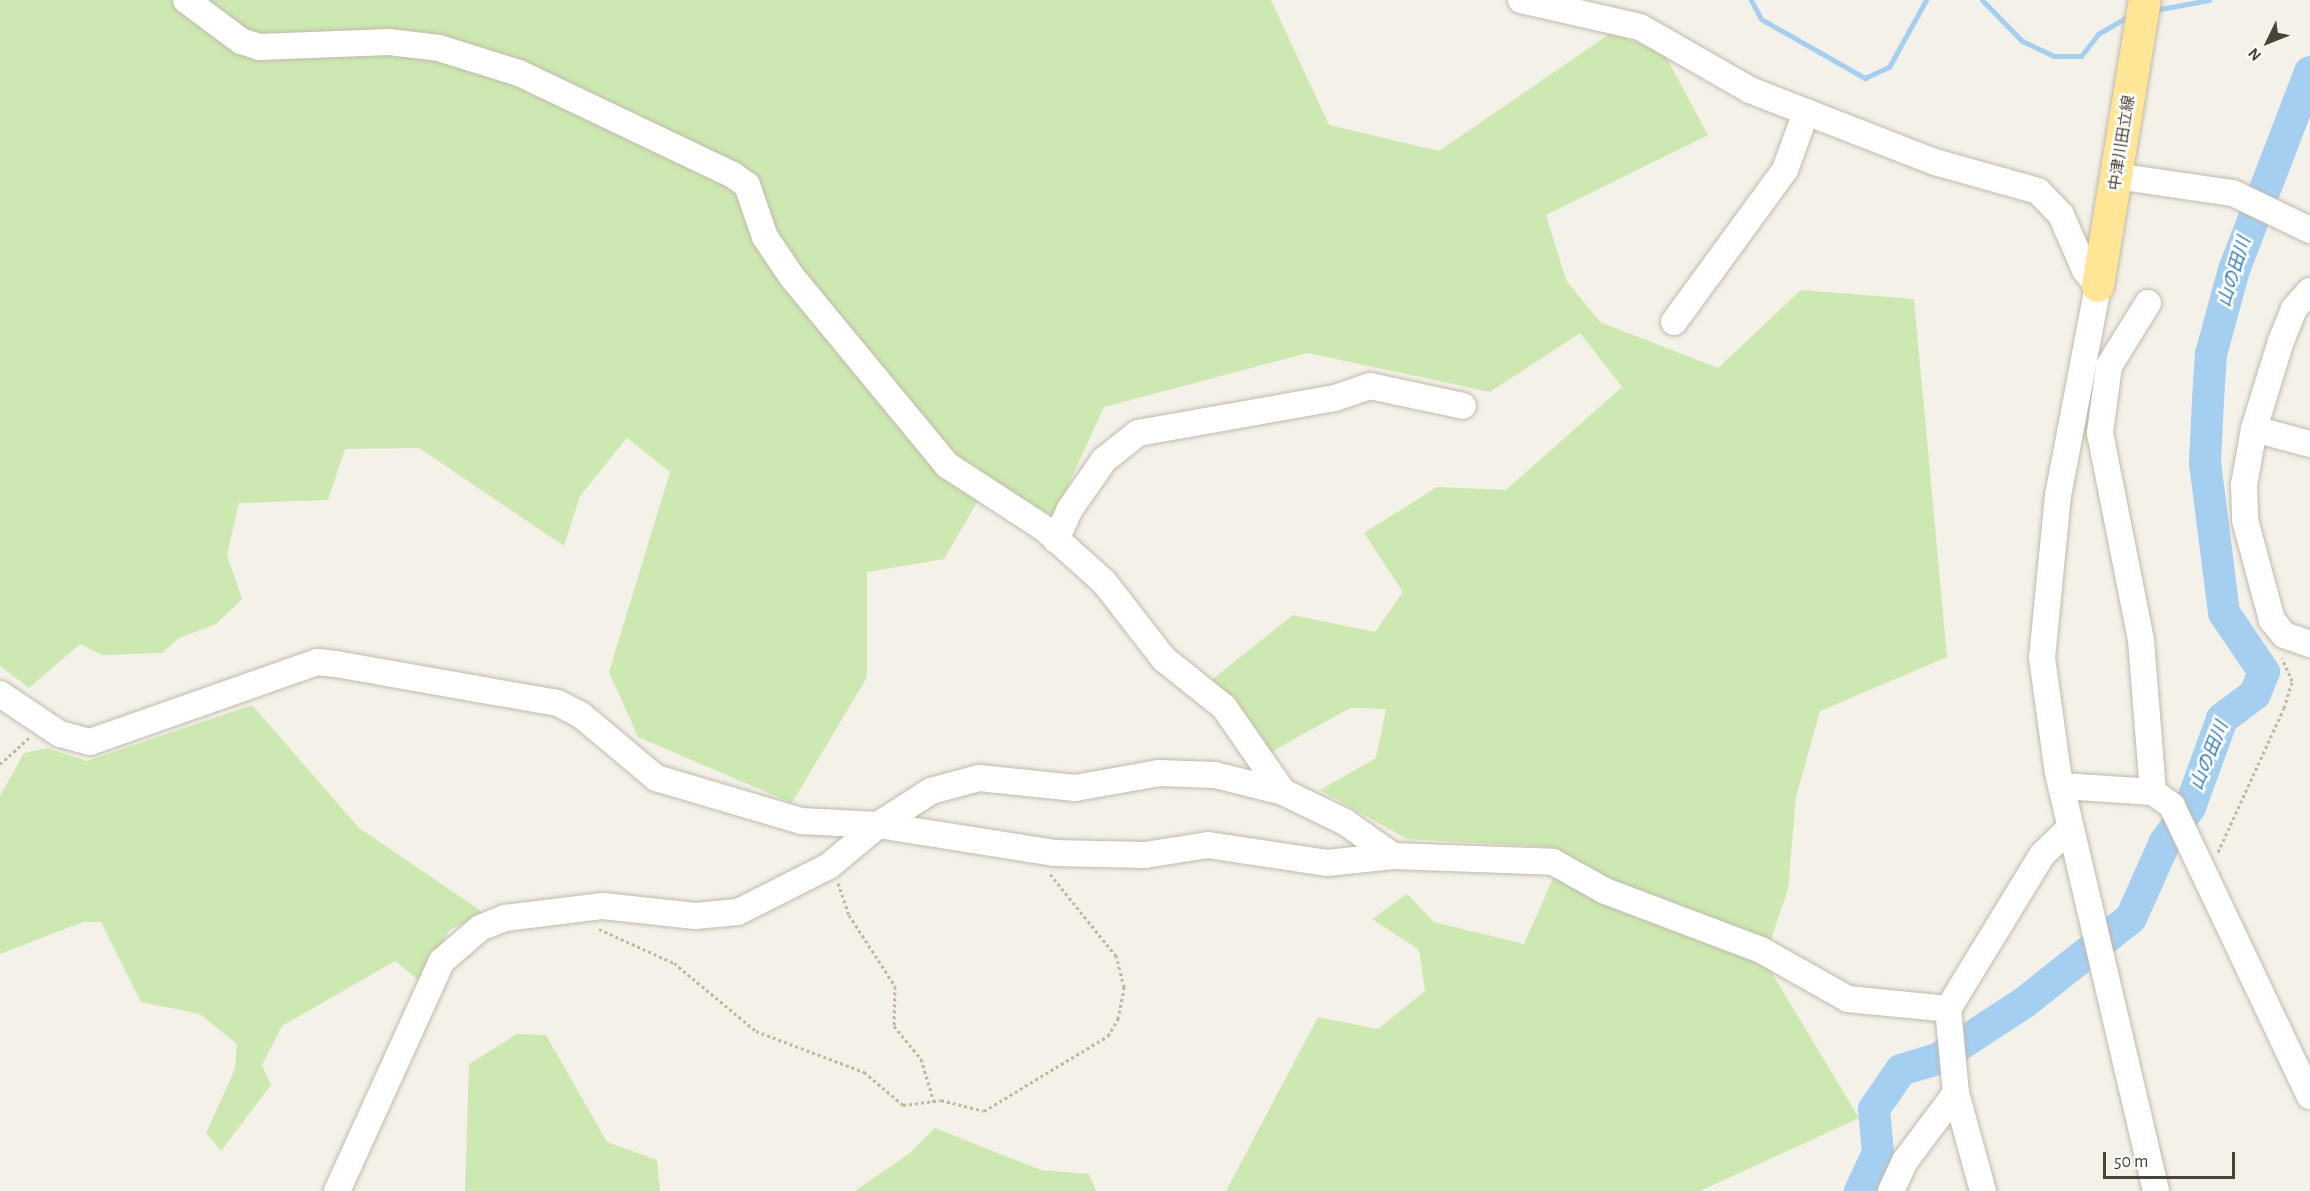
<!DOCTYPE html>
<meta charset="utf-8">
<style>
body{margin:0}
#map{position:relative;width:2310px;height:1191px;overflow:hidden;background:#f4f1e9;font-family:"Alegreya Sans","Noto Sans JP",sans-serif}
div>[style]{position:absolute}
.green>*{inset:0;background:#cde9b1}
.stream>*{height:5px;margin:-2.5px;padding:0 2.5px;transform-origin:2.5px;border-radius:2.5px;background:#a5cff1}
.river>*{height:32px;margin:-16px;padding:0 16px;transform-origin:16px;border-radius:16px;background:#a5cff1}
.path>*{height:3px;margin-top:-1.5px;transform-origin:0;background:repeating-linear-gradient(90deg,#c2b69c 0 3px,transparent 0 6px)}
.roads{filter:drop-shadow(0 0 2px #c0baab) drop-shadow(0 0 2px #c0baab)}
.minor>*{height:26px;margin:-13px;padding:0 13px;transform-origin:13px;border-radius:13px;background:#fff}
.major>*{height:32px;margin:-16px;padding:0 16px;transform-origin:16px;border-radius:16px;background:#ffe697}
span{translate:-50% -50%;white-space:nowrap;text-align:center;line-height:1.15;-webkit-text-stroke:5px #fff;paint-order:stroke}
.street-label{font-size:16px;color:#484237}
.water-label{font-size:18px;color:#2e77b6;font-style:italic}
.north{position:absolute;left:2238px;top:12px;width:60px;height:60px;-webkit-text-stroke:4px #fff;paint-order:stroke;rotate:227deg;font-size:16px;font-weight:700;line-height:24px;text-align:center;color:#484237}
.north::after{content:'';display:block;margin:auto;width:21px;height:27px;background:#484237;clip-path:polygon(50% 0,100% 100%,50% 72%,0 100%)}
.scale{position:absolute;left:2103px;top:1152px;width:132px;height:27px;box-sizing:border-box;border:3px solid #484237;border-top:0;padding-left:8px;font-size:18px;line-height:21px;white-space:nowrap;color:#484237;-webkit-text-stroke:4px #fff;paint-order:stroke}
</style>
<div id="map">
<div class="green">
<i style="clip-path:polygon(0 0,1271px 0,1329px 125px,1439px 151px,1611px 33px,1664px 53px,1708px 135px,1546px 215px,1566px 280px,1600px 322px,1718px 368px,1801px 290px,1914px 299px,1947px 657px,1820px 711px,1796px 797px,1788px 889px,1764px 960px,1859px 1118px,1700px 1191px,1226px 1191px,1318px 1017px,1378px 1029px,1425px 991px,1419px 950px,1372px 919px,1407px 894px,1434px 922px,1524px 944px,1555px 874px,1550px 847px,1407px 839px,1320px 790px,1376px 758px,1386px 709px,1350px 708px,1271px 752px,1209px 682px,1293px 615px,1375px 632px,1403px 592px,1364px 533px,1437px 487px,1506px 490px,1622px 387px,1580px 333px,1490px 392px,1308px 353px,1104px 407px,1054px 516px,1007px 493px,976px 504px,944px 559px,867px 572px,867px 677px,792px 803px,638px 737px,609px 672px,670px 472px,627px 438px,580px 496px,564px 546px,419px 448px,345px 449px,328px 500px,239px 503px,227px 555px,242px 599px,216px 624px,179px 638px,162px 653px,102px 655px,80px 644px,29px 688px,0 666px)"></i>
<i style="clip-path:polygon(252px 705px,359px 828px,484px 913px,449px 930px,421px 982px,395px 961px,282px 1026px,262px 1065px,271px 1085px,221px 1151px,206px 1133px,235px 1069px,237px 1044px,200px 1014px,141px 1002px,101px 922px,83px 922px,0 954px,0 796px,24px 753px,47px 748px,87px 761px)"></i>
<i style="clip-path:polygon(517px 1034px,546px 1035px,607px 1142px,657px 1160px,660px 1191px,465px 1191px,469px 1064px)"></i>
<i style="clip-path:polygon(935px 1128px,1041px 1170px,1089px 1174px,1096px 1191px,855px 1191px,910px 1153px)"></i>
</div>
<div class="stream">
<i style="left:1751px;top:0;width:21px;rotate:62deg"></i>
<i style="left:1761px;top:19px;width:120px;rotate:29.6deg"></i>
<i style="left:1865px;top:78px;width:26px;rotate:-25deg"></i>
<i style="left:1889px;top:67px;width:77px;rotate:-61.1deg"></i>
<i style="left:1982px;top:0;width:57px;rotate:45.7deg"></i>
<i style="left:2022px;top:41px;width:35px;rotate:25deg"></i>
<i style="left:2054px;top:56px;width:27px"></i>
<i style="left:2081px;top:56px;width:28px;rotate:-52deg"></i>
<i style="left:2098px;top:34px;width:42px;rotate:-30.3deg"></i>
<i style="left:2155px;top:10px;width:55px;rotate:-10.5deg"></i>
</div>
<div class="river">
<i style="left:1860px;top:1191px;width:42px;rotate:-64.7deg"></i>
<i style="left:1878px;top:1153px;width:44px;rotate:-95.2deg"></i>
<i style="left:1874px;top:1109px;width:47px;rotate:-55.3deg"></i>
<i style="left:1901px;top:1070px;width:39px;rotate:-17deg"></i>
<i style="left:1938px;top:1059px;width:104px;rotate:-33.2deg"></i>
<i style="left:2025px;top:1002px;width:135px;rotate:-38.4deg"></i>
<i style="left:2131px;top:918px;width:83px;rotate:-65.9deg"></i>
<i style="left:2165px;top:842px;width:43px;rotate:-54.5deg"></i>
<i style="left:2190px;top:807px;width:94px;rotate:-70deg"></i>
<i style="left:2222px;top:719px;width:41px;rotate:-37.1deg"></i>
<i style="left:2255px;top:694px;width:24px;rotate:-68deg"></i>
<i style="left:2264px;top:672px;width:71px;rotate:-124.1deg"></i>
<i style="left:2224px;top:613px;width:152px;rotate:-97.2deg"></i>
<i style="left:2205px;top:462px;width:62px;rotate:-87.2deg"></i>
<i style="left:2208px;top:400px;width:46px;rotate:-86.3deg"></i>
<i style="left:2211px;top:354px;width:87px;rotate:-74.7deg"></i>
<i style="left:2234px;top:270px;width:212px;rotate:-69deg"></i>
</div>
<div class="path">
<i style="left:0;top:764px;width:39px;rotate:-42deg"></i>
<i style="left:2218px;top:852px;width:158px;rotate:-65.4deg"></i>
<i style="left:2284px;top:708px;width:28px;rotate:-73deg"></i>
<i style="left:2292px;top:681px;width:25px;rotate:-113deg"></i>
<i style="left:838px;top:883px;width:34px;rotate:71deg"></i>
<i style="left:849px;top:915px;width:85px;rotate:57.1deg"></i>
<i style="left:895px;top:986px;width:40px;rotate:91.4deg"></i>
<i style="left:894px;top:1026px;width:43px;rotate:50.7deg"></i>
<i style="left:921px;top:1059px;width:45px;rotate:73.2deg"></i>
<i style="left:599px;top:929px;width:82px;rotate:24.4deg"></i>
<i style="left:674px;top:963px;width:107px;rotate:39.7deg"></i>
<i style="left:756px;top:1031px;width:116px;rotate:20.8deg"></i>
<i style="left:864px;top:1072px;width:51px;rotate:40.2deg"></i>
<i style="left:903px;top:1105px;width:38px;rotate:-7deg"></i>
<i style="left:941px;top:1100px;width:44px;rotate:14.3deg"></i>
<i style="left:984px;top:1111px;width:145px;rotate:-31.2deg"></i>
<i style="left:1108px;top:1036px;width:20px;rotate:-60deg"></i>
<i style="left:1118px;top:1019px;width:33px;rotate:-79deg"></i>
<i style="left:1124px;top:987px;width:32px;rotate:-104deg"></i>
<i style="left:1116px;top:956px;width:105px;rotate:-128.8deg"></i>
</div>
<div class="roads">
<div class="minor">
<i style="left:186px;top:0;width:69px;rotate:36.7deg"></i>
<i style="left:241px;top:41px;width:19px;rotate:18deg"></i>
<i style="left:259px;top:47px;width:130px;rotate:-2.2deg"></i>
<i style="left:389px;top:42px;width:50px;rotate:6.8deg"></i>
<i style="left:439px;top:48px;width:84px;rotate:17.4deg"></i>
<i style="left:519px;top:73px;width:237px;rotate:25.5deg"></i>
<i style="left:733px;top:175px;width:17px;rotate:36deg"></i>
<i style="left:747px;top:185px;width:55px;rotate:70.9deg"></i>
<i style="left:765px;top:237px;width:48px;rotate:56deg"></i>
<i style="left:792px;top:277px;width:244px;rotate:50.5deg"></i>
<i style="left:947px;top:465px;width:117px;rotate:33.1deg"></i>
<i style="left:1045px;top:529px;width:79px;rotate:41.9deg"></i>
<i style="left:1104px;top:582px;width:98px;rotate:52.1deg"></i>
<i style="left:1164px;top:659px;width:77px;rotate:38.7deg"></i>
<i style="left:1224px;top:707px;width:103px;rotate:55.2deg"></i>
<i style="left:1283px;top:792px;width:69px;rotate:25.8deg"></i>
<i style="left:1345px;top:822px;width:59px;rotate:35.3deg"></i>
<i style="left:1521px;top:0;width:122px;rotate:12.8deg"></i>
<i style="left:1640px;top:27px;width:127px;rotate:29.8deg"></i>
<i style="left:1750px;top:90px;width:199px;rotate:21.3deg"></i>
<i style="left:1935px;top:162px;width:107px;rotate:15.7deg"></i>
<i style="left:2038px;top:191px;width:33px;rotate:46deg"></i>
<i style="left:2061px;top:215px;width:60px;rotate:66.4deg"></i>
<i style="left:2085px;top:270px;width:21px;rotate:51deg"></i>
<i style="left:2098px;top:286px;width:213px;rotate:100.8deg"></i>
<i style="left:2058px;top:495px;width:164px;rotate:95.6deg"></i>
<i style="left:2042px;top:658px;width:116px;rotate:82.1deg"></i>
<i style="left:2058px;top:773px;width:429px;rotate:76.8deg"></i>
<i style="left:2116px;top:176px;width:118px;rotate:8.3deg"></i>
<i style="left:2233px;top:193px;width:85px;rotate:25.7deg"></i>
<i style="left:2310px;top:291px;width:24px;rotate:132deg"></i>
<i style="left:2294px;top:309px;width:35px;rotate:112deg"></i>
<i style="left:2281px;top:341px;width:92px;rotate:107.1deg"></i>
<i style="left:2254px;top:429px;width:57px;rotate:100.1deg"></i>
<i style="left:2244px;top:485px;width:35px;rotate:88deg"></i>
<i style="left:2245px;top:520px;width:104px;rotate:74.9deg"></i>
<i style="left:2272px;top:620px;width:19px;rotate:51deg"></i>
<i style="left:2284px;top:635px;width:28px;rotate:19deg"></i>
<i style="left:2148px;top:303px;width:74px;rotate:121.8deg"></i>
<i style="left:2109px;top:366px;width:68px;rotate:97.7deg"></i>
<i style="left:2100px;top:433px;width:211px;rotate:78.8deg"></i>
<i style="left:2141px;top:640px;width:152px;rotate:85.5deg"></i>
<i style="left:1674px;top:322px;width:188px;rotate:-53.9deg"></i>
<i style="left:1785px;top:170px;width:62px;rotate:-70.1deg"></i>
<i style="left:2254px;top:429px;width:58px;rotate:15deg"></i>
<i style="left:1056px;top:540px;width:34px;rotate:-66deg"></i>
<i style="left:1070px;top:509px;width:60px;rotate:-55.2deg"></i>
<i style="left:1104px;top:460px;width:43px;rotate:-38.5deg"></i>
<i style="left:1138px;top:433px;width:200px;rotate:-10.1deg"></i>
<i style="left:1335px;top:398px;width:37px;rotate:-19deg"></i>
<i style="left:1370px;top:386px;width:95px;rotate:12.1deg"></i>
<i style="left:0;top:694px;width:72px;rotate:33.7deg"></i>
<i style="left:60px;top:734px;width:31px;rotate:15deg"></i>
<i style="left:90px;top:742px;width:241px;rotate:-19.4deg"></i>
<i style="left:317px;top:662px;width:19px;rotate:6deg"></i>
<i style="left:336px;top:664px;width:225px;rotate:10deg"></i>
<i style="left:558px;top:703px;width:26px;rotate:28deg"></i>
<i style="left:581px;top:715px;width:98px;rotate:40deg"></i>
<i style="left:656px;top:778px;width:151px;rotate:16.5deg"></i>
<i style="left:801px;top:821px;width:77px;rotate:3deg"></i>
<i style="left:878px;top:825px;width:63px;rotate:-32.7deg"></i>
<i style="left:931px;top:791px;width:50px;rotate:-15.2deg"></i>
<i style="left:979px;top:778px;width:97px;rotate:5.9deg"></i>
<i style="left:1075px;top:788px;width:85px;rotate:-10.1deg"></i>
<i style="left:1159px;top:773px;width:56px;rotate:2deg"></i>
<i style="left:1215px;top:775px;width:70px;rotate:14deg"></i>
<i style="left:2063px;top:786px;width:90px;rotate:3.8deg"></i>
<i style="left:2153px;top:792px;width:24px;rotate:36deg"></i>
<i style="left:2172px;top:806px;width:321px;rotate:64.6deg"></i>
<i style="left:1956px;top:1093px;width:102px;rotate:74.6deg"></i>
<i style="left:337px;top:1191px;width:253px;rotate:-65.5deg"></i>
<i style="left:442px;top:961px;width:50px;rotate:-41deg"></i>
<i style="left:480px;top:928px;width:27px;rotate:-22deg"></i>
<i style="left:505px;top:918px;width:99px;rotate:-7deg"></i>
<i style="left:603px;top:906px;width:93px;rotate:6.2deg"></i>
<i style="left:695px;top:916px;width:43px;rotate:-5.3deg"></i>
<i style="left:738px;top:912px;width:102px;rotate:-26.8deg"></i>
<i style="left:829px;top:866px;width:64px;rotate:-39.9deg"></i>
<i style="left:878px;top:825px;width:178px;rotate:9deg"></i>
<i style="left:1054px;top:853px;width:91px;rotate:1.3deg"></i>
<i style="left:1145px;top:855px;width:64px;rotate:-9deg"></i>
<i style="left:1208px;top:845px;width:120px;rotate:8.6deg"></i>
<i style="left:1327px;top:863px;width:66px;rotate:-6.1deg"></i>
<i style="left:1393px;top:856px;width:160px;rotate:2.1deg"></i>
<i style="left:1553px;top:862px;width:60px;rotate:29.1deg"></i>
<i style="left:1605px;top:891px;width:167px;rotate:20.7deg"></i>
<i style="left:1761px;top:950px;width:100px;rotate:29.4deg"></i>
<i style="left:1848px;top:999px;width:100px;rotate:5.7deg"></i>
<i style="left:1891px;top:1191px;width:33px;rotate:-65deg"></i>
<i style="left:1905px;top:1161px;width:85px;rotate:-53.1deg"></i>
<i style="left:1956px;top:1093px;width:84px;rotate:-95.4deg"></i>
<i style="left:1948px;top:1009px;width:180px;rotate:-58.6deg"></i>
<i style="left:2042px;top:855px;width:39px;rotate:-44deg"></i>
</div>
<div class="major">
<i style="left:2098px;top:286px;width:290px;rotate:-80.7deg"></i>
</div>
</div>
<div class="street-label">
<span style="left:2122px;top:143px;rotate:-81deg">中津川田立線</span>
</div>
<div class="water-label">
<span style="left:2235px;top:272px;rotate:-73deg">山の田川</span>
<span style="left:2210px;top:756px;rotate:-68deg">山の田川</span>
</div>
<div class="north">N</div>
<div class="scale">50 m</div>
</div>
